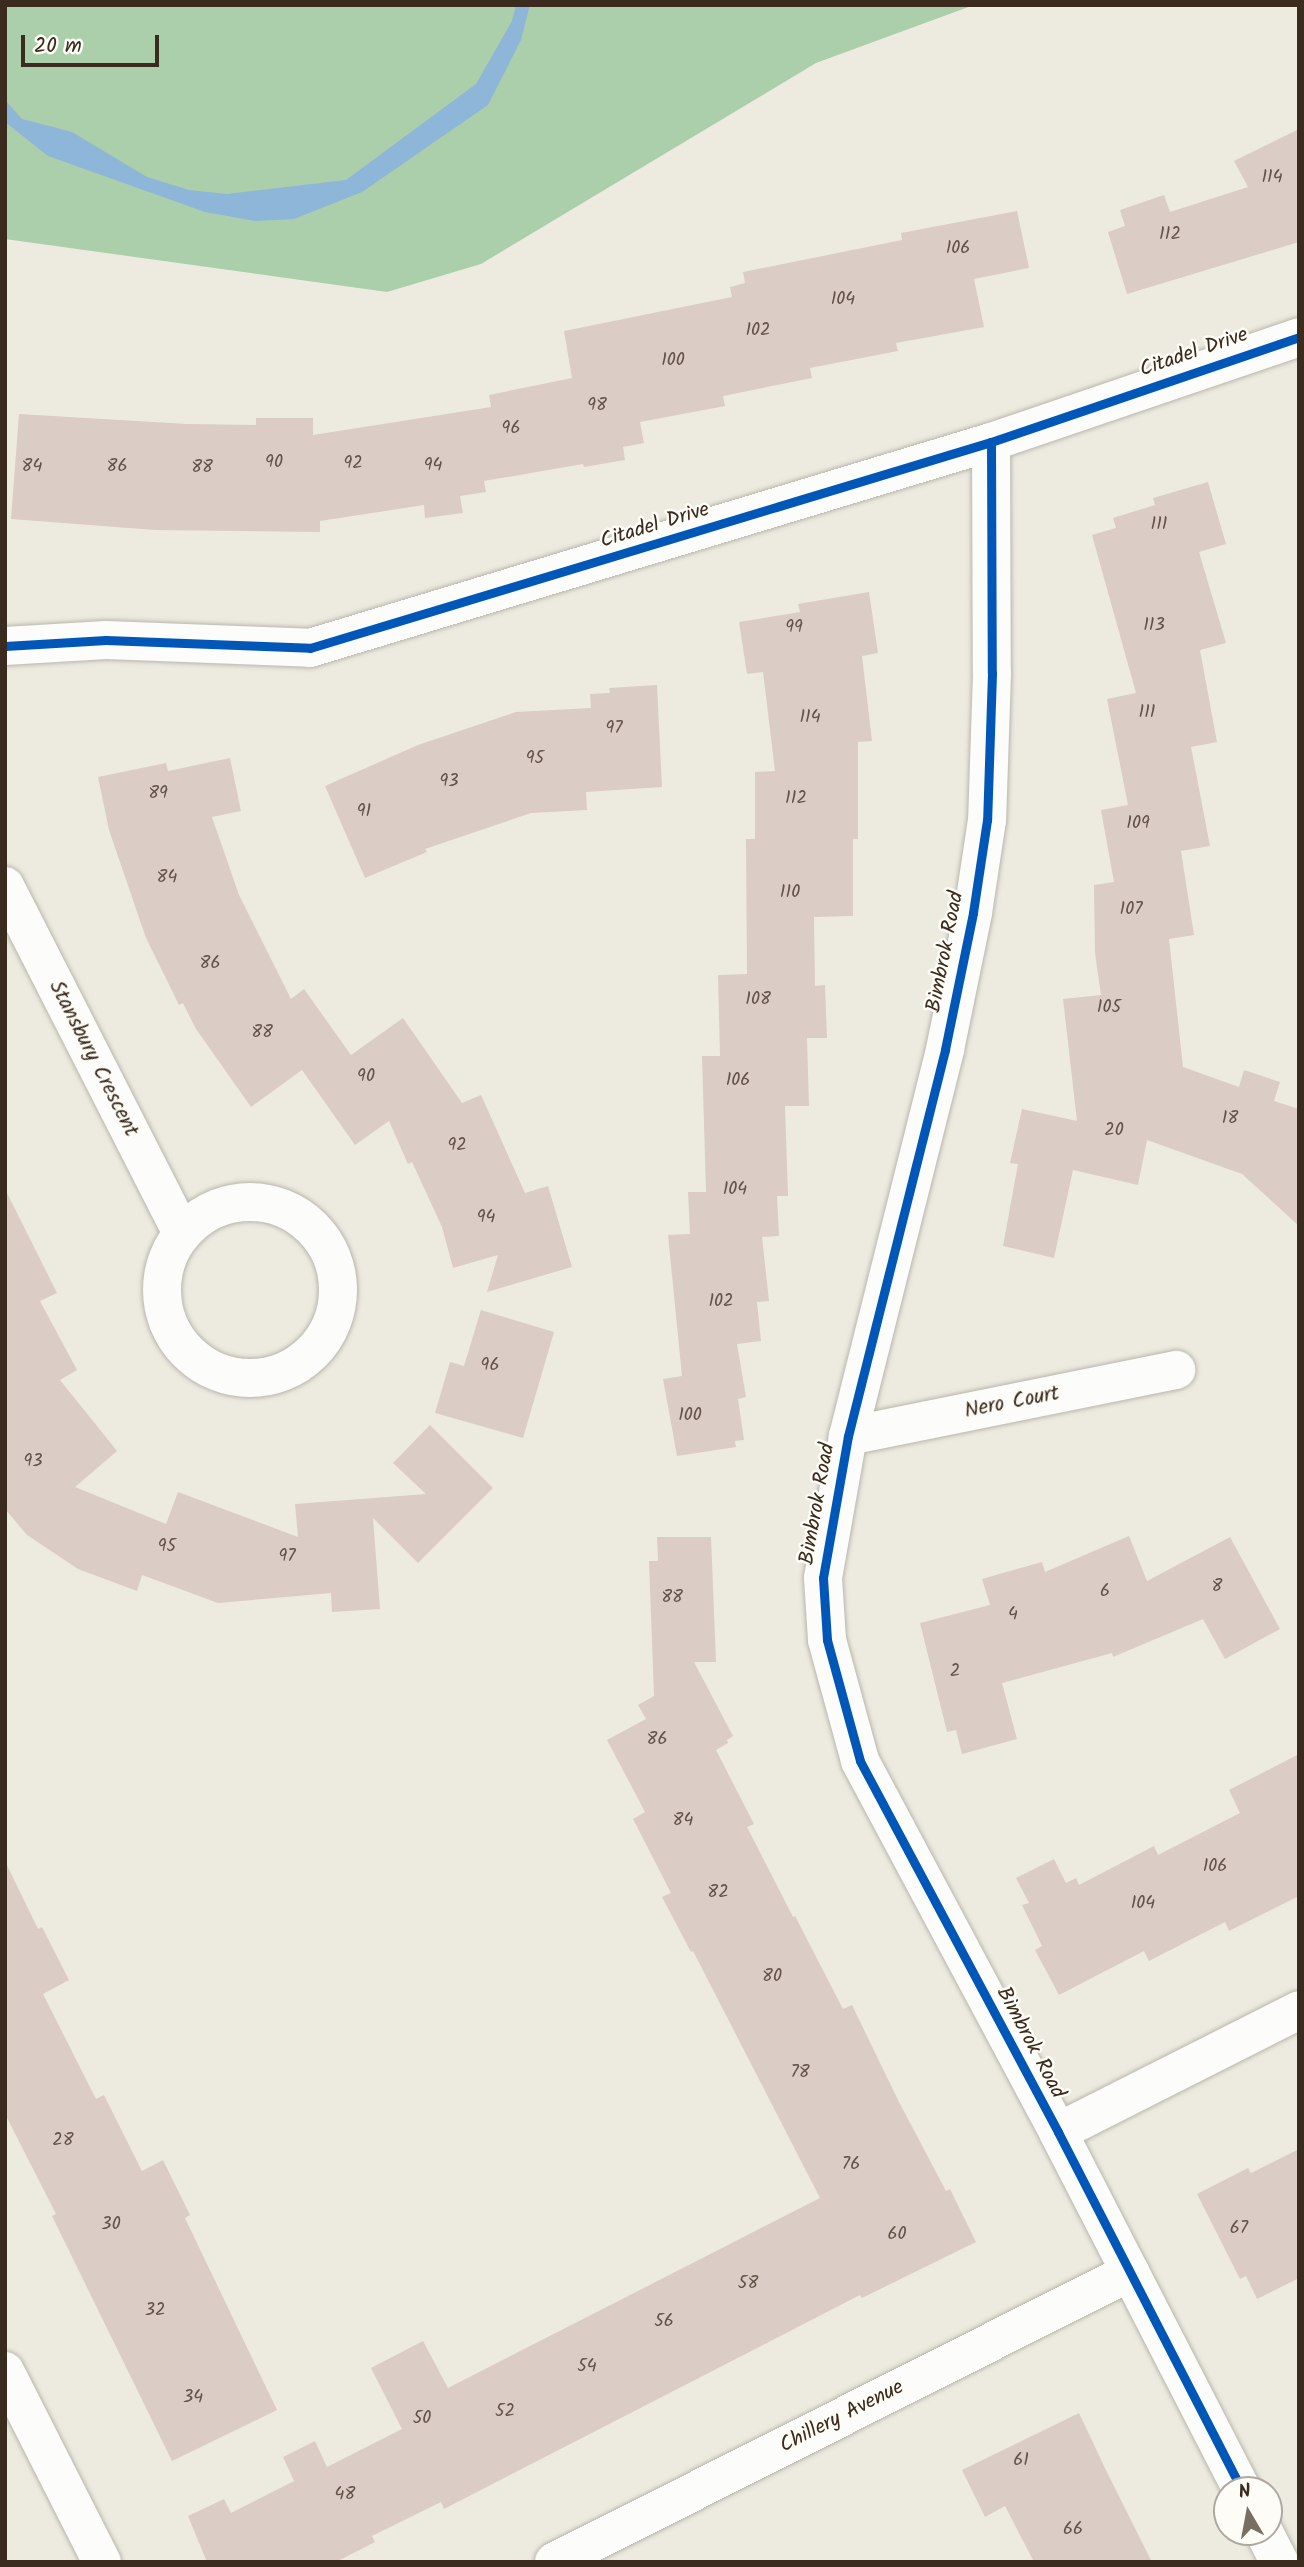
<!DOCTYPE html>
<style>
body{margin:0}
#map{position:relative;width:1304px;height:2567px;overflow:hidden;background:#edebe0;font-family:Kalam,sans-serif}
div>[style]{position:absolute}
.forest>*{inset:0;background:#aacfaa}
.water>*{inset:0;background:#8eb6d8}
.building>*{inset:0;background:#dbccc6}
.roads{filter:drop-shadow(0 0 2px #b9b6ad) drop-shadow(0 0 2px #b9b6ad)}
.minor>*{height:38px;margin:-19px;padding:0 19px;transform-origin:19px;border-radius:19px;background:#fcfcfa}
.minor>.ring{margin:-19px;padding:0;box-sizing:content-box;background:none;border:38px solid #fcfcfa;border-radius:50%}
.cycleway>*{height:9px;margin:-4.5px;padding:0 4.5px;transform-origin:4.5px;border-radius:4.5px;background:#0057b8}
span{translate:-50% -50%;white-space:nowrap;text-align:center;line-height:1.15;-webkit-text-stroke:5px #fdfcf7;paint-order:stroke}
.number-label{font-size:18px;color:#635248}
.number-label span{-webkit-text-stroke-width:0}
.street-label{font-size:21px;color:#3b2a1e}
.frame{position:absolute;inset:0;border:7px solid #3b2a1e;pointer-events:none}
.north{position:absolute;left:1213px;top:2476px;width:70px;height:70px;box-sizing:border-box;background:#fdfcf7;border:2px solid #afa8a0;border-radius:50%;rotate:350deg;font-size:19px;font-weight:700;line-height:28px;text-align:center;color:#3b2a1e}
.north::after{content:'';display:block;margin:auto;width:24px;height:32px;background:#796e62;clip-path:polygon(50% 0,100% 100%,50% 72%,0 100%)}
.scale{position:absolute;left:21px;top:35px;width:138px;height:32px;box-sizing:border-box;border:4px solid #3b2a1e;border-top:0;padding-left:9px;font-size:21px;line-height:24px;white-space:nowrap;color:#3b2a1e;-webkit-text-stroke:5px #fdfcf7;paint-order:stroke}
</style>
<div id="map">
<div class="forest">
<i style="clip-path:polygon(5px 5px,974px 5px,816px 63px,481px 264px,387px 292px,5px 239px)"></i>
</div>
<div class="water">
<i style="clip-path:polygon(516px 5px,530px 5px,521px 40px,488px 105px,362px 192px,294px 219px,255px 221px,205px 212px,48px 156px,5px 122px,5px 100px,22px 119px,72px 132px,147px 177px,189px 190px,227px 194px,346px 180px,476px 84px,512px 21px)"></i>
</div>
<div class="building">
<i style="clip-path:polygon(1299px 129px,1299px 242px,1127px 294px,1108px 232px,1125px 226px,1120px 210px,1164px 195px,1170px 212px,1248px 187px,1234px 161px)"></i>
<i style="clip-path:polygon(1017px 211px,1029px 268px,974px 279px,984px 327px,896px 343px,898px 351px,810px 368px,812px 378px,723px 396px,725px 406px,640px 422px,644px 443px,623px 447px,625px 460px,584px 467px,583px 464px,484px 481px,486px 492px,460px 496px,463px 513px,425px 518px,424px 505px,320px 521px,320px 532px,155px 530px,11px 519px,19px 414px,187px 424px,256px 425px,256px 418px,313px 418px,313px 435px,491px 407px,489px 395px,572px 378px,564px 331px,732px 297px,730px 287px,745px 283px,743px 272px,902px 240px,901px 233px)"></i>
<i style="clip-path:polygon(1208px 482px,1226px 544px,1199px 552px,1226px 643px,1200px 650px,1217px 742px,1191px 747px,1210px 846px,1181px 851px,1194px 935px,1169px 939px,1183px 1067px,1239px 1087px,1244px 1070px,1280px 1082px,1274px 1101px,1299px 1109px,1299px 1226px,1242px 1174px,1147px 1140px,1138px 1185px,1073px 1170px,1054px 1258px,1003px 1246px,1018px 1164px,1010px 1163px,1022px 1109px,1077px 1121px,1063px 999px,1101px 995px,1095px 953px,1094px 885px,1114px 882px,1101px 810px,1128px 805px,1107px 699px,1136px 693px,1092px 535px,1116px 528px,1113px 518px,1155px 505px,1153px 498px)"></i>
<i style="clip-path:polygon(869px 592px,878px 653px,862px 656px,872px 741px,858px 742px,858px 839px,853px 839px,853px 916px,814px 917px,815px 986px,825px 985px,827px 1038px,807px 1038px,809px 1106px,785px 1106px,788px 1196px,777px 1196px,779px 1236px,762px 1237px,769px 1301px,757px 1302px,761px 1341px,737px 1344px,746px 1397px,738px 1399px,744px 1440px,735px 1441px,736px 1447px,677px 1456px,663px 1379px,682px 1376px,668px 1235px,690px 1234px,688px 1192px,706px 1192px,702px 1056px,720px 1056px,718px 975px,747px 974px,746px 839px,755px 839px,755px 772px,775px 771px,763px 672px,747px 674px,739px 622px,800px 612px,798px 604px)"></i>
<i style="clip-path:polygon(657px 685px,662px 787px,586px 792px,587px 810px,531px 813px,425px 849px,427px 852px,365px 878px,325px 786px,418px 745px,516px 712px,591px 708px,590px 694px,610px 693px,609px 688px)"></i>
<i style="clip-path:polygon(230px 758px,241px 811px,212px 817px,239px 895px,291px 999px,304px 989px,351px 1055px,403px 1018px,462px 1103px,481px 1095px,525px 1193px,548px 1186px,572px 1267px,487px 1292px,498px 1255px,453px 1268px,442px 1227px,412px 1162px,408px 1164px,389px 1121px,355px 1145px,302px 1070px,251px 1107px,196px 1029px,183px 1003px,179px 1005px,146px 938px,109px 830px,98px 777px,166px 763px,168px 771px)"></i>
<i style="clip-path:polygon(5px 1189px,57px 1293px,40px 1301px,77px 1370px,60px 1380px,117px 1451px,75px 1487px,166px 1524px,178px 1492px,298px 1537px,295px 1504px,426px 1494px,393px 1463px,430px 1425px,493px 1488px,418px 1563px,373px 1518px,380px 1609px,332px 1612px,331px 1593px,218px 1603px,142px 1575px,137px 1591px,78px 1569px,27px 1535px,5px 1509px)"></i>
<i style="clip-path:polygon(481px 1310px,554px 1332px,523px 1438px,435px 1413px,450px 1362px,464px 1366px)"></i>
<i style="clip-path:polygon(1129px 1536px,1147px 1581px,1230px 1537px,1280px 1629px,1225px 1659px,1203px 1619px,1113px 1657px,1112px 1653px,1002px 1683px,1017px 1739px,962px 1754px,956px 1730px,947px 1732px,920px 1623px,990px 1605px,982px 1579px,1042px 1562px,1045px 1572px)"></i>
<i style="clip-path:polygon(657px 1537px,711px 1537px,716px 1662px,694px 1662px,733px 1736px,727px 1740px,728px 1743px,716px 1750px,754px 1824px,747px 1827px,793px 1917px,795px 1916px,843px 2009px,852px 2005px,898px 2100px,946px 2191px,950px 2189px,976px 2242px,862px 2298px,860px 2295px,444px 2509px,441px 2502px,372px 2536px,375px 2542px,336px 2562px,207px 2562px,188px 2516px,224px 2499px,231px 2513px,294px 2481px,283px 2457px,315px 2441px,327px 2467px,402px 2429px,371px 2368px,423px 2341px,448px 2388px,820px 2198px,693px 1951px,691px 1952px,662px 1897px,671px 1893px,633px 1819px,645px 1812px,607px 1740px,646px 1719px,638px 1705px,654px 1696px,649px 1561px,658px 1561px)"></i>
<i style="clip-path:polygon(1299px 1754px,1299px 1896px,1229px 1931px,1225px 1922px,1149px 1961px,1144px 1951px,1059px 1995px,1035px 1950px,1042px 1946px,1022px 1905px,1029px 1903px,1016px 1878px,1054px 1859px,1066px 1883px,1076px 1878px,1079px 1885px,1154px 1846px,1158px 1855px,1240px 1813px,1229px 1790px)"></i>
<i style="clip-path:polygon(5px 1861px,38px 1929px,42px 1927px,69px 1980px,43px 1994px,96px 2099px,104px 2095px,142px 2171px,163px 2160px,190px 2215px,185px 2218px,277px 2410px,172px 2461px,52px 2216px,56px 2214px,5px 2114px)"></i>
<i style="clip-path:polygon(1299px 2149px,1299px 2278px,1257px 2299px,1246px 2276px,1240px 2279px,1197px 2194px,1248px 2168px,1251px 2173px)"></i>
<i style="clip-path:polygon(1079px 2413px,1104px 2466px,1152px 2562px,1034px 2562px,1005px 2506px,985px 2517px,962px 2470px)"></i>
</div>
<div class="roads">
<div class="minor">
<i style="left:991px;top:442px;width:231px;rotate:89.8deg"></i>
<i style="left:992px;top:673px;width:147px;rotate:91.9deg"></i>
<i style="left:987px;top:820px;width:94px;rotate:98.6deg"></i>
<i style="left:973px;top:913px;width:140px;rotate:101.6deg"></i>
<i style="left:945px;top:1050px;width:398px;rotate:104.1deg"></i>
<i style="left:848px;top:1436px;width:144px;rotate:100deg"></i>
<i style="left:823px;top:1578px;width:62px;rotate:86.3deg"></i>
<i style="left:827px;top:1640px;width:125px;rotate:74.7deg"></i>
<i style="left:860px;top:1761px;width:421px;rotate:61.9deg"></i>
<i style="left:1058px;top:2132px;width:403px;rotate:62.8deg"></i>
<i style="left:5px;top:646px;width:101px;rotate:-3.4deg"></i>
<i style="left:106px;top:640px;width:204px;rotate:2.2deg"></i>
<i style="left:310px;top:648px;width:711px;rotate:-16.83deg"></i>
<i style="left:991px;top:442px;width:325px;rotate:-18.8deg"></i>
<i style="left:5px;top:886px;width:390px;rotate:63deg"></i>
<i class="ring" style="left:162px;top:1202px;width:138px;height:138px"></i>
<i style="left:848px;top:1436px;width:335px;rotate:-11.4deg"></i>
<i style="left:1058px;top:2132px;width:270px;rotate:-26.8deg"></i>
<i style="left:5px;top:2371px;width:214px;rotate:63.1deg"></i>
<i style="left:1264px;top:2532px;width:34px;rotate:63deg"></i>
<i style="left:554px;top:2562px;width:645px;rotate:-26.72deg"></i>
</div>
</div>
<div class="cycleway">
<i style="left:991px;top:442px;width:231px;rotate:89.8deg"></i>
<i style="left:992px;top:673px;width:147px;rotate:91.9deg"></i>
<i style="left:987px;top:820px;width:94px;rotate:98.6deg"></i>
<i style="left:973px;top:913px;width:140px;rotate:101.6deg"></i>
<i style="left:945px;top:1050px;width:398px;rotate:104.1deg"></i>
<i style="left:848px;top:1436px;width:144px;rotate:100deg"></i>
<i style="left:823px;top:1578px;width:62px;rotate:86.3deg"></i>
<i style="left:827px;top:1640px;width:125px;rotate:74.7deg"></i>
<i style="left:860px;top:1761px;width:421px;rotate:61.9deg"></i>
<i style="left:1058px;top:2132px;width:403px;rotate:62.8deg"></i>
<i style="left:5px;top:646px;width:101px;rotate:-3.4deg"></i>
<i style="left:106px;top:640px;width:204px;rotate:2.2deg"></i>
<i style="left:310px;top:648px;width:711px;rotate:-16.83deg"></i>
<i style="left:991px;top:442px;width:325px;rotate:-18.8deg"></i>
</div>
<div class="number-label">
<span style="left:1272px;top:178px">114</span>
<span style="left:1170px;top:235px">112</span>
<span style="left:958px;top:249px">106</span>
<span style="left:843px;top:300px">104</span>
<span style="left:758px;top:331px">102</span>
<span style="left:673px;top:361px">100</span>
<span style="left:597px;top:406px">98</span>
<span style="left:511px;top:429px">96</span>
<span style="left:274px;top:463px">90</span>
<span style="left:353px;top:464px">92</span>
<span style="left:433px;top:466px">94</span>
<span style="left:32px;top:467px">84</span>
<span style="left:117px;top:467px">86</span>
<span style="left:202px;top:468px">88</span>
<span style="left:1159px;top:525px">111</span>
<span style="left:1154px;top:626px">113</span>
<span style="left:794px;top:628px">99</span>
<span style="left:1147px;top:713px">111</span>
<span style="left:810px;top:718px">114</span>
<span style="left:614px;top:729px">97</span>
<span style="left:535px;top:759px">95</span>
<span style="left:449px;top:782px">93</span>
<span style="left:158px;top:794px">89</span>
<span style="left:796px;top:799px">112</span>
<span style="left:364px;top:812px">91</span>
<span style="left:1138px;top:824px">109</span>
<span style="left:167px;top:878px">84</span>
<span style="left:790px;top:893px">110</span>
<span style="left:1131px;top:910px">107</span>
<span style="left:210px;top:964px">86</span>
<span style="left:758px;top:1000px">108</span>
<span style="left:1109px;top:1008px">105</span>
<span style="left:262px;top:1033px">88</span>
<span style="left:366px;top:1077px">90</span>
<span style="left:738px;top:1081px">106</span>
<span style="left:1230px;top:1119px">18</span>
<span style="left:1114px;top:1131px">20</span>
<span style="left:457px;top:1146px">92</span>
<span style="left:735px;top:1190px">104</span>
<span style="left:486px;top:1218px">94</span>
<span style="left:721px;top:1302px">102</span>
<span style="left:490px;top:1366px">96</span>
<span style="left:690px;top:1416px">100</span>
<span style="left:33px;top:1462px">93</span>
<span style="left:167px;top:1547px">95</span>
<span style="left:287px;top:1557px">97</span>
<span style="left:1217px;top:1587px">8</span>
<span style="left:1105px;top:1592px">6</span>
<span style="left:672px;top:1598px">88</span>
<span style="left:1013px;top:1615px">4</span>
<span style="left:955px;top:1672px">2</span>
<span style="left:657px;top:1740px">86</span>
<span style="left:683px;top:1821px">84</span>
<span style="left:1215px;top:1867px">106</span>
<span style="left:718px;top:1893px">82</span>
<span style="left:1143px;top:1904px">104</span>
<span style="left:772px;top:1977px">80</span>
<span style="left:800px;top:2073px">78</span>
<span style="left:63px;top:2141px">28</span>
<span style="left:851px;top:2165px">76</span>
<span style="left:111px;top:2225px">30</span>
<span style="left:1239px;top:2229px">67</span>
<span style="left:897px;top:2235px">60</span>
<span style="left:748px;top:2284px">58</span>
<span style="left:155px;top:2311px">32</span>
<span style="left:664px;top:2322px">56</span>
<span style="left:587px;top:2367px">54</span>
<span style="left:193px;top:2398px">34</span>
<span style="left:505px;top:2412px">52</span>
<span style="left:422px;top:2419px">50</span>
<span style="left:1021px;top:2461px">61</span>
<span style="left:345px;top:2495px">48</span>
<span style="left:1073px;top:2530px">66</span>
</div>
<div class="street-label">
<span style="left:1194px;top:353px;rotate:-19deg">Citadel Drive</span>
<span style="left:655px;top:526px;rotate:-17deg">Citadel Drive</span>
<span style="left:946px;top:952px;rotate:-79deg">Bimbrok Road</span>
<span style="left:93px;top:1059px;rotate:63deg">Stansbury Crescent</span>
<span style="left:1012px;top:1403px;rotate:-11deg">Nero Court</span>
<span style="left:818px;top:1504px;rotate:-80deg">Bimbrok Road</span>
<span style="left:1030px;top:2043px;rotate:62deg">Bimbrok Road</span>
<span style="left:842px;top:2417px;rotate:-27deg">Chillery Avenue</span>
</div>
<div class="frame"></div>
<div class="north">N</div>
<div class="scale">20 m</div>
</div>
